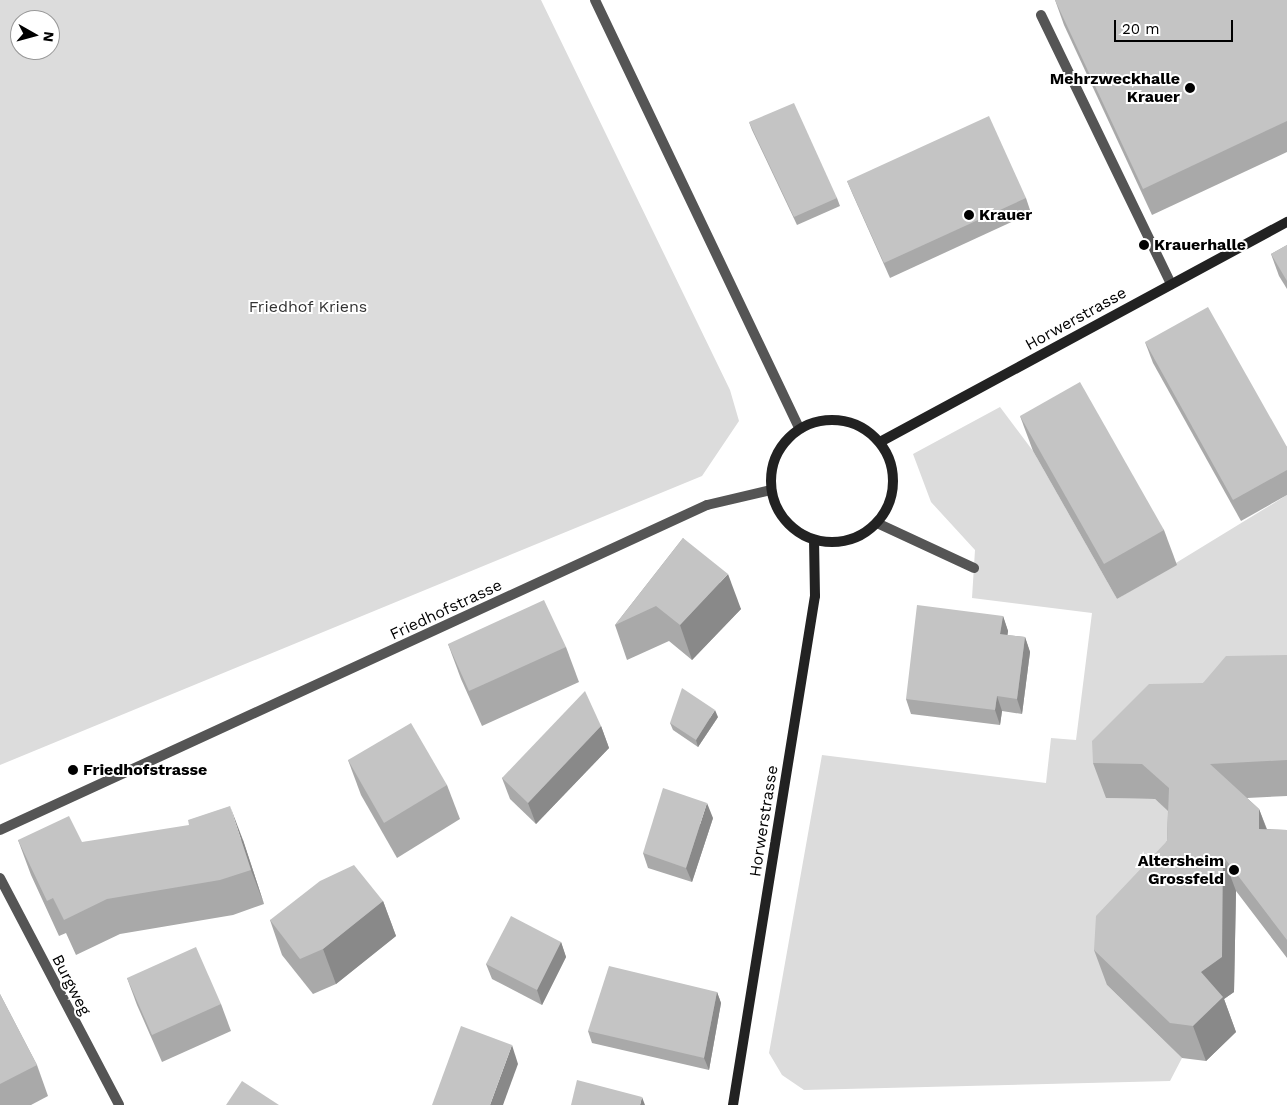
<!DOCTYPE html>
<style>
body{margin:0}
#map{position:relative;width:1287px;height:1105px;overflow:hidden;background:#fff;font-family:"Work Sans",sans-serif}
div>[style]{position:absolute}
.green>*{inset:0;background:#dcdcdc}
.lane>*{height:10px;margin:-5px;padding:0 5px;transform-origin:5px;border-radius:5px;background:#555}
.street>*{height:10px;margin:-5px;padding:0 5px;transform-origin:5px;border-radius:5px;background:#555}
.secondary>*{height:10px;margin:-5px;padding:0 5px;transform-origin:5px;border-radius:5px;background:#222}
.secondary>.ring{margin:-5px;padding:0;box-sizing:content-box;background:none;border:10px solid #222;border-radius:50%}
.wall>*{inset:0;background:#a9a9a9}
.shaded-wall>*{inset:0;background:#898989}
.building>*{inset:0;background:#c4c4c4}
.dots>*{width:14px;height:14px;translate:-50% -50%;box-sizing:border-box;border:2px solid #fff;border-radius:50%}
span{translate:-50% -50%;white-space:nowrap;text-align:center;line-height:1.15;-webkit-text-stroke:4px #fff;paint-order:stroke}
.poi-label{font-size:16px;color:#000;font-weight:700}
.right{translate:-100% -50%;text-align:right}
.left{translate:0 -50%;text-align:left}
.park-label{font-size:16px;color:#333}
.street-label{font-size:16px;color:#000}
.north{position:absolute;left:10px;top:10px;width:50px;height:50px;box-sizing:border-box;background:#fff;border:1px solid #999;border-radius:50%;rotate:97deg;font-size:14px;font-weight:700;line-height:20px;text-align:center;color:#000}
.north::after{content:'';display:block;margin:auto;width:18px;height:22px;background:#000;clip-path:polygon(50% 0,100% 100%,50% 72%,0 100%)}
.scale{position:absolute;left:1114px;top:20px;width:119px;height:22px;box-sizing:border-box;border:2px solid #000;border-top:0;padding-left:6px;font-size:15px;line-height:18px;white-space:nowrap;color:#000;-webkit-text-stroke:4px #fff;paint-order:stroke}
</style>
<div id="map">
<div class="green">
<i style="clip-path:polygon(evenodd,0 0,541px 0,730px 390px,739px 421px,702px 476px,0 765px,0 0,20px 20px,50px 20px,50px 50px,20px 50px,20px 20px)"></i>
<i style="clip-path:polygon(1000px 407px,1033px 451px,1117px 599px,1287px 495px,1287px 690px,1106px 798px,1155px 799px,1181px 822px,1107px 985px,1182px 1058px,1170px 1081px,804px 1090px,782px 1075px,769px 1053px,822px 755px,1046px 783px,1051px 738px,1076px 740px,1092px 613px,972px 598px,975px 550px,931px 502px,913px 454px)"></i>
</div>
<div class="lane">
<i style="left:595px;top:0;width:474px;rotate:64.5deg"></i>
<i style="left:1041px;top:15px;width:299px;rotate:64.2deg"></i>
<i style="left:877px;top:523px;width:107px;rotate:24.9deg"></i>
</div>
<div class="street">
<i style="left:0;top:830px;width:778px;rotate:-24.69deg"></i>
<i style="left:707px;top:505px;width:66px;rotate:-13.2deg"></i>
<i style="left:0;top:878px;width:256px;rotate:62.3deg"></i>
</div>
<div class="secondary">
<i class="ring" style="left:771px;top:420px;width:112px;height:112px"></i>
<i style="left:880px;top:442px;width:463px;rotate:-28.4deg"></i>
<i style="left:733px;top:1105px;width:516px;rotate:-80.85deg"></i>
<i style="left:815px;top:596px;width:56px;rotate:-91deg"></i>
</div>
<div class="wall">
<i style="clip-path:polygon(1055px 0,1287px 0,1287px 152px,1152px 215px,1064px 25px)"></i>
<i style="clip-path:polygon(749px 122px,837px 198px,840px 206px,797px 225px,752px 130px)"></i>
<i style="clip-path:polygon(847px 181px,1026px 198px,1031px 213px,890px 278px,853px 195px)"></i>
<i style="clip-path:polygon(1287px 245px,1287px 289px,1279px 276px,1271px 254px)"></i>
<i style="clip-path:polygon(1145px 342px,1287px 447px,1287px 495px,1241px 521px,1153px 363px)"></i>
<i style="clip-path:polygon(1020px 416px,1164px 530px,1177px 565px,1117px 599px,1033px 451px)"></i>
<i style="clip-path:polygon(683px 538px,741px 609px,692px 660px,669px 641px,627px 660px,615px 625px)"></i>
<i style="clip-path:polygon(1003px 616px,1008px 631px,1007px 635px,1025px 637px,1030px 652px,1022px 714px,1002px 711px,1000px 725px,911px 714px,906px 699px)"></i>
<i style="clip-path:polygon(448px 644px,566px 647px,579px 682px,482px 726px,461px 679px)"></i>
<i style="clip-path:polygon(1287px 655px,1287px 796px,1247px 798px,1259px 809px,1267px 829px,1287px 830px,1287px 958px,1236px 891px,1234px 992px,1224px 999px,1236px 1032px,1206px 1061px,1182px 1058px,1107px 985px,1094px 950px,1167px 841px,1168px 811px,1155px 799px,1106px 798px,1093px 763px,1203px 683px)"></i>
<i style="clip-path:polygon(718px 717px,698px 747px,673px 730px,670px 723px)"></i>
<i style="clip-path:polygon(601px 726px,609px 748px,536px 824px,510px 799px,502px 778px)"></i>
<i style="clip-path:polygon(348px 760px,447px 785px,460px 819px,397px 858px,361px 795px)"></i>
<i style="clip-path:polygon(713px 818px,692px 882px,648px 868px,643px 853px)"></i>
<i style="clip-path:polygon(18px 840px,82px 842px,243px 840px,264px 904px,233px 915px,120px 934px,76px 955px,66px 933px,59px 936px,31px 875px)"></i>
<i style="clip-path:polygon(383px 901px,396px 936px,336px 984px,313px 994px,282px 955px,270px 920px)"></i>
<i style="clip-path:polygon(561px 942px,566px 957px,542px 1005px,492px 979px,486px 964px)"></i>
<i style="clip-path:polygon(127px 978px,221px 1004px,231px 1031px,162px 1062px,137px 1005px)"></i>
<i style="clip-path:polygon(717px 992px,721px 1003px,709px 1070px,592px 1043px,588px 1031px)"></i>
<i style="clip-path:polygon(0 994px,37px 1065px,48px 1096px,31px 1105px,0 1105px)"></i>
</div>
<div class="shaded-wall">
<i style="clip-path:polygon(728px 574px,741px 609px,692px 660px,680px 625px)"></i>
<i style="clip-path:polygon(1003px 616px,1008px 631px,1006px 649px,1000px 634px)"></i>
<i style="clip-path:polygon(1025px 637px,1030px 652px,1022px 714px,1017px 699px)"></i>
<i style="clip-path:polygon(997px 696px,1002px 711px,1000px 725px,995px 710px)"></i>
<i style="clip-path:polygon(715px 710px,718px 717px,698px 747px,696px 740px)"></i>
<i style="clip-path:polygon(601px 726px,609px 748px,536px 824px,528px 803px)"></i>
<i style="clip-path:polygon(707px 803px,713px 818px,692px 882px,686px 868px)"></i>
<i style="clip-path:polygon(230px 806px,243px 840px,264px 904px,251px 870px)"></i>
<i style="clip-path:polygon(1259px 809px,1272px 844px,1259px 829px)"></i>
<i style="clip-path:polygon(1223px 856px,1236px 891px,1234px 992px,1224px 999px,1236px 1032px,1206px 1061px,1193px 1026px,1201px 972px)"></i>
<i style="clip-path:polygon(383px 901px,396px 936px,336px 984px,323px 949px)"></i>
<i style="clip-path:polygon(561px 942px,566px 957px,542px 1005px,537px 990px)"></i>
<i style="clip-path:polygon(717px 992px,721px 1003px,709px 1070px,704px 1058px)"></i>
<i style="clip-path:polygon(512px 1045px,518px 1064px,503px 1105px,490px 1105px)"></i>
<i style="clip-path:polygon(642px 1097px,645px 1105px,640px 1105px)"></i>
</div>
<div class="building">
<i style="clip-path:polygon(1055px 0,1287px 0,1287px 121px,1143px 189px)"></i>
<i style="clip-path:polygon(794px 103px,837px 198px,794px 217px,749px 122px)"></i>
<i style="clip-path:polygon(989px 116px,1026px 198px,884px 263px,847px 181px)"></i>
<i style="clip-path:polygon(1287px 245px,1287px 281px,1271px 254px)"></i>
<i style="clip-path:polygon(1208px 307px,1287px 447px,1287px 470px,1233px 500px,1145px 342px)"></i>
<i style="clip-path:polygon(1080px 382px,1164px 530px,1104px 564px,1020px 416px)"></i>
<i style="clip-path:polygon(683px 538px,728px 574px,680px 625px,656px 606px,615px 625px)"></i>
<i style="clip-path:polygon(544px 600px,566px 647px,469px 691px,448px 644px)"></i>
<i style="clip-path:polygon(917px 605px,1003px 616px,1000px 634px,1025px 637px,1017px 699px,997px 696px,995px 710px,906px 699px)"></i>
<i style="clip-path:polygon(1287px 655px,1287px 760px,1210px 764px,1259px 809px,1259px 829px,1287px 830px,1287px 940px,1223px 856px,1222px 957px,1201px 972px,1223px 997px,1193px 1026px,1170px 1023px,1094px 950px,1096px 916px,1167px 841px,1169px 788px,1142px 764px,1093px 763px,1092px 741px,1149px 684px,1203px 683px,1226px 656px)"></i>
<i style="clip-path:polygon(682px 688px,715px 710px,696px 740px,670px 723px)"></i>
<i style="clip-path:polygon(585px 691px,601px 726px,528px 803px,502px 778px)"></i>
<i style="clip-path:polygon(411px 723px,447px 785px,384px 823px,348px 760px)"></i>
<i style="clip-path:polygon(663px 788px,707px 803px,686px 868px,643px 853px)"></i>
<i style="clip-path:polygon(230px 806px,251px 870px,220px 880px,107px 899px,64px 920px,53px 898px,47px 901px,18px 840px,69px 816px,82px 842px,189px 825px,188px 820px)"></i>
<i style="clip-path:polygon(354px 865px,383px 901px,323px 949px,300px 959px,270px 920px,320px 881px)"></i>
<i style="clip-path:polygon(511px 916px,561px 942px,537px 990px,486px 964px)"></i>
<i style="clip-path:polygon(196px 947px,221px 1004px,152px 1035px,127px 978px)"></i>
<i style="clip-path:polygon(609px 966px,717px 992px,704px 1058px,588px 1031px)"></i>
<i style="clip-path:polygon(0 994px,37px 1065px,0 1084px)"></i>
<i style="clip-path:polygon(461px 1026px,512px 1045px,490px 1105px,432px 1105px)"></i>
<i style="clip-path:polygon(577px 1080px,642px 1097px,640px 1105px,571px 1105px)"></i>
<i style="clip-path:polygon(242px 1081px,279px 1105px,226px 1105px)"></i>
</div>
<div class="dots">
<i style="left:1190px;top:88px;background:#000"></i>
<i style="left:969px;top:215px;background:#000"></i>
<i style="left:1144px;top:245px;background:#000"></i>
<i style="left:73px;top:770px;background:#000"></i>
<i style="left:1234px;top:870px;background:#000"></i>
</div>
<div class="poi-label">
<span class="right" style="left:1180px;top:88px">Mehrzweckhalle<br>Krauer</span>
<span class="left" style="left:979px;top:215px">Krauer</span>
<span class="left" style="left:1154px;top:245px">Krauerhalle</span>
<span class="left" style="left:83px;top:770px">Friedhofstrasse</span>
<span class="right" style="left:1224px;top:870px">Altersheim<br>Grossfeld</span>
</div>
<div class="park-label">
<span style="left:308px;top:307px">Friedhof Kriens</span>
</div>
<div class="street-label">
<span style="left:1076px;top:319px;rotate:-29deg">Horwerstrasse</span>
<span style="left:446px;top:610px;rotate:-25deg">Friedhofstrasse</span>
<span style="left:764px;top:821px;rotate:-81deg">Horwerstrasse</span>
<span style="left:71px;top:985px;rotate:63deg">Burgweg</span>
</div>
<div class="north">N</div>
<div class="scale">20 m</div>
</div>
